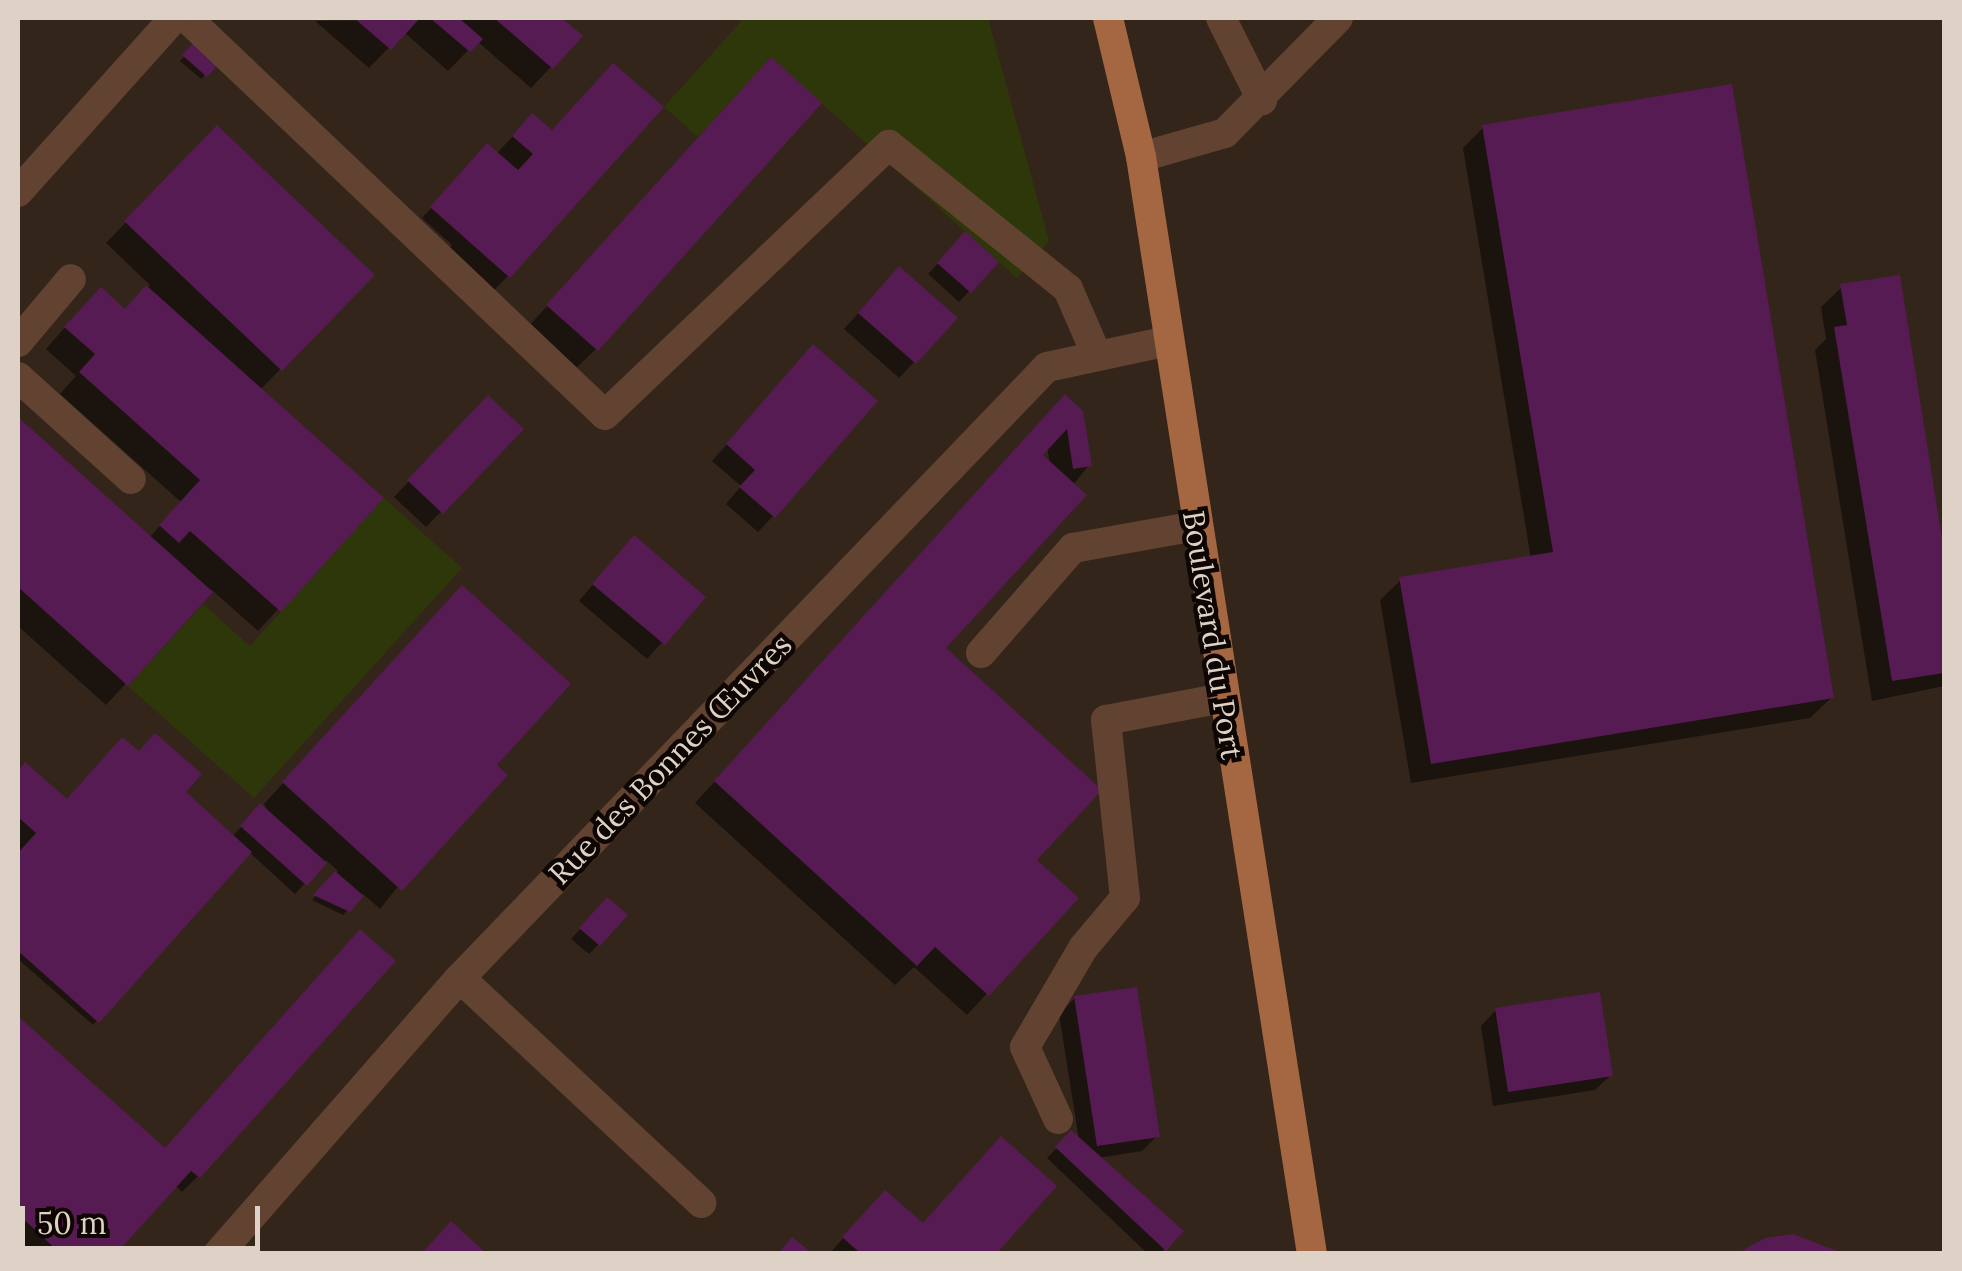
<!DOCTYPE html>
<meta charset="utf-8">
<style>
body{margin:0}
#map{position:relative;width:1962px;height:1271px;overflow:hidden;background:#2b1907;font-family:Lora,serif}
div>[style]{position:absolute}
.industrial>*{inset:0;background:#33251a}
.green>*{inset:0;background:#2e370a}
.shadow>*{inset:0;background:#0007}
.building>*{inset:0;background:#561b52}
.minor>*{height:30px;margin:-15px;padding:0 15px;transform-origin:15px;border-radius:15px;background:#624331}
.major>*{height:30px;margin:-15px;padding:0 15px;transform-origin:15px;border-radius:15px;background:#a56741}
span{translate:-50% -50%;white-space:nowrap;text-align:center;line-height:1.15;-webkit-text-stroke:9px #0d0602;paint-order:stroke}
.street-label{font-size:30px;color:#ded2c7}
.frame{position:absolute;inset:0;border:20px solid #ded2c7;pointer-events:none}
.scale{position:absolute;left:20px;top:1206px;width:240px;height:45px;box-sizing:border-box;border:5px solid #ded2c7;border-top:0;padding-left:12px;font-size:30px;line-height:35px;white-space:nowrap;color:#ded2c7;-webkit-text-stroke:8px #0d0602;paint-order:stroke}
</style>
<div id="map">
<div class="industrial">
<i style="clip-path:polygon(18px 18px,1944px 18px,1944px 1253px,18px 1253px)"></i>
</div>
<div class="green">
<i style="clip-path:polygon(744px 18px,988px 18px,1049px 241px,1017px 278px,771px 58px,698px 137px,664px 107px)"></i>
<i style="clip-path:polygon(384px 498px,462px 568px,254px 798px,128px 686px,203px 604px,250px 646px)"></i>
</div>
<div class="shadow">
<i style="clip-path:polygon(559px 18px,580px 36px,531px 88px,477px 41px,448px 71px,404px 32px,369px 68px,315px 21px)"></i>
<i style="clip-path:polygon(197px 42px,218px 61px,201px 79px,180px 61px)"></i>
<i style="clip-path:polygon(751px 81px,596px 349px,575px 369px,528px 327px)"></i>
<i style="clip-path:polygon(532px 116px,551px 133px,508px 276px,488px 296px,442px 256px,452px 245px,422px 218px,478px 157px,496px 154px)"></i>
<i style="clip-path:polygon(1484px 127px,1831px 698px,1810px 718px,1411px 783px,1380px 600px,1401px 580px,1531px 559px,1463px 148px)"></i>
<i style="clip-path:polygon(217px 128px,372px 275px,260px 390px,380px 498px,258px 631px,212px 590px,106px 705px,18px 626px,18px 421px,149px 538px,181px 502px,60px 394px,76px 376px,46px 349px,80px 310px,124px 311px,150px 285px,106px 243px)"></i>
<i style="clip-path:polygon(965px 235px,996px 262px,959px 302px,928px 274px)"></i>
<i style="clip-path:polygon(1897px 278px,1944px 567px,1944px 686px,1872px 701px,1815px 350px,1826px 339px,1821px 307px,1842px 287px)"></i>
<i style="clip-path:polygon(884px 285px,914px 362px,899px 378px,844px 329px)"></i>
<i style="clip-path:polygon(798px 363px,773px 516px,758px 532px,726px 504px,741px 486px,712px 461px)"></i>
<i style="clip-path:polygon(488px 398px,521px 429px,426px 527px,394px 497px)"></i>
<i style="clip-path:polygon(evenodd,1065px 398px,1089px 465px,943px 648px,1034px 860px,1075px 898px,967px 1015px,914px 967px,895px 985px,695px 803px,1065px 398px,1047px 447px,1050px 464px,1040px 455px,1047px 447px)"></i>
<i style="clip-path:polygon(619px 554px,703px 597px,647px 659px,579px 601px)"></i>
<i style="clip-path:polygon(442px 609px,494px 765px,380px 909px,363px 894px,343px 915px,312px 900px,338px 871px,326px 860px,295px 894px,249px 852px,93px 1025px,18px 959px,18px 773px,25px 766px,66px 802px,182px 793px,232px 837px,250px 817px,272px 818px,264px 804px)"></i>
<i style="clip-path:polygon(607px 900px,598px 945px,589px 954px,571px 939px)"></i>
<i style="clip-path:polygon(392px 961px,198px 1176px,182px 1192px,175px 1185px,113px 1254px,18px 1254px,18px 1019px,164px 1150px)"></i>
<i style="clip-path:polygon(1075px 998px,1157px 1136px,1142px 1151px,1098px 1158px,1181px 1231px,1160px 1254px,1148px 1254px,1047px 1158px,1071px 1133px,1079px 1140px,1059px 1014px)"></i>
<i style="clip-path:polygon(1496px 1010px,1611px 1075px,1595px 1090px,1493px 1106px,1481px 1026px)"></i>
<i style="clip-path:polygon(865px 1214px,922px 1226px,993px 1254px,829px 1254px)"></i>
</div>
<div class="building">
<i style="clip-path:polygon(354px 18px,420px 18px,391px 50px)"></i>
<i style="clip-path:polygon(430px 18px,459px 18px,483px 39px,470px 52px)"></i>
<i style="clip-path:polygon(494px 18px,562px 18px,583px 36px,553px 69px)"></i>
<i style="clip-path:polygon(197px 39px,222px 60px,207px 77px,182px 55px)"></i>
<i style="clip-path:polygon(771px 57px,822px 103px,598px 351px,546px 305px)"></i>
<i style="clip-path:polygon(613px 63px,664px 107px,510px 278px,430px 207px,487px 143px,518px 170px,533px 154px,512px 136px,532px 113px,552px 130px)"></i>
<i style="clip-path:polygon(1732px 84px,1834px 698px,1431px 764px,1399px 577px,1553px 552px,1482px 125px)"></i>
<i style="clip-path:polygon(217px 125px,375px 275px,282px 371px,124px 221px)"></i>
<i style="clip-path:polygon(965px 231px,999px 262px,971px 293px,937px 263px)"></i>
<i style="clip-path:polygon(899px 266px,958px 318px,916px 364px,858px 313px)"></i>
<i style="clip-path:polygon(1900px 275px,1944px 551px,1944px 673px,1892px 681px,1834px 327px,1847px 325px,1840px 284px)"></i>
<i style="clip-path:polygon(146px 285px,384px 498px,281px 612px,190px 531px,179px 543px,159px 525px,200px 480px,79px 372px,95px 354px,64px 327px,101px 287px,125px 309px)"></i>
<i style="clip-path:polygon(813px 344px,878px 401px,775px 518px,739px 487px,755px 470px,726px 444px)"></i>
<i style="clip-path:polygon(1065px 394px,1083px 411px,1092px 466px,1073px 469px,1067px 429px,1043px 455px,1087px 495px,946px 648px,1102px 790px,1037px 860px,1079px 898px,989px 996px,935px 947px,917px 966px,714px 781px)"></i>
<i style="clip-path:polygon(488px 395px,524px 429px,443px 514px,407px 480px)"></i>
<i style="clip-path:polygon(18px 417px,213px 592px,128px 686px,18px 587px)"></i>
<i style="clip-path:polygon(634px 535px,706px 597px,665px 645px,592px 584px)"></i>
<i style="clip-path:polygon(462px 585px,571px 684px,497px 765px,508px 775px,402px 891px,282px 782px)"></i>
<i style="clip-path:polygon(155px 733px,202px 774px,186px 792px,252px 852px,99px 1023px,18px 951px,18px 853px,36px 833px,18px 817px,18px 771px,25px 762px,67px 799px,122px 737px,139px 751px)"></i>
<i style="clip-path:polygon(260px 803px,327px 863px,307px 886px,240px 826px)"></i>
<i style="clip-path:polygon(335px 871px,364px 896px,350px 912px,313px 895px)"></i>
<i style="clip-path:polygon(607px 897px,628px 915px,600px 946px,579px 928px)"></i>
<i style="clip-path:polygon(360px 929px,396px 961px,200px 1178px,191px 1171px,116px 1254px,61px 1254px,18px 1214px,18px 1016px,165px 1148px)"></i>
<i style="clip-path:polygon(1137px 987px,1160px 1137px,1097px 1146px,1074px 996px)"></i>
<i style="clip-path:polygon(1600px 992px,1613px 1076px,1508px 1092px,1495px 1008px)"></i>
<i style="clip-path:polygon(1071px 1130px,1184px 1231px,1166px 1251px,1055px 1147px)"></i>
<i style="clip-path:polygon(1001px 1136px,1057px 1186px,996px 1254px,861px 1254px,842px 1237px,885px 1190px,923px 1223px)"></i>
<i style="clip-path:polygon(451px 1221px,487px 1254px,421px 1254px)"></i>
<i style="clip-path:polygon(1793px 1234px,1845px 1254px,1736px 1254px,1765px 1238px)"></i>
<i style="clip-path:polygon(792px 1237px,813px 1254px,778px 1254px)"></i>
</div>
<div class="minor">
<i style="left:187px;top:18px;width:576px;rotate:43.52deg"></i>
<i style="left:605px;top:415px;width:392px;rotate:-43.6deg"></i>
<i style="left:889px;top:145px;width:230px;rotate:38.8deg"></i>
<i style="left:1068px;top:289px;width:68px;rotate:66.5deg"></i>
<i style="left:1221px;top:18px;width:92px;rotate:63.4deg"></i>
<i style="left:1141px;top:157px;width:87px;rotate:-15.9deg"></i>
<i style="left:1225px;top:133px;width:161px;rotate:-45.5deg"></i>
<i style="left:18px;top:192px;width:234px;rotate:-48.1deg"></i>
<i style="left:18px;top:342px;width:82px;rotate:-49.9deg"></i>
<i style="left:18px;top:377px;width:152px;rotate:42.1deg"></i>
<i style="left:981px;top:653px;width:140px;rotate:-48.8deg"></i>
<i style="left:1073px;top:548px;width:125px;rotate:-10.1deg"></i>
<i style="left:460px;top:978px;width:330px;rotate:43deg"></i>
<i style="left:1058px;top:1119px;width:79px;rotate:-114.6deg"></i>
<i style="left:1025px;top:1047px;width:115px;rotate:-59.6deg"></i>
<i style="left:1083px;top:948px;width:65px;rotate:-50deg"></i>
<i style="left:1125px;top:898px;width:179px;rotate:-96.1deg"></i>
<i style="left:1106px;top:720px;width:119px;rotate:-10.6deg"></i>
<i style="left:218px;top:1254px;width:367px;rotate:-48.8deg"></i>
<i style="left:460px;top:978px;width:847px;rotate:-46.15deg"></i>
<i style="left:1047px;top:367px;width:124px;rotate:-12.1deg"></i>
</div>
<div class="major">
<i style="left:1108px;top:18px;width:143px;rotate:76.6deg"></i>
<i style="left:1141px;top:157px;width:1110px;rotate:81.14deg"></i>
</div>
<div class="street-label">
<span style="left:1213px;top:635px;rotate:81deg">Boulevard du Port</span>
<span style="left:670px;top:759px;rotate:-46deg">Rue des Bonnes Œuvres</span>
</div>
<div class="frame"></div>
<div class="scale">50 m</div>
</div>
